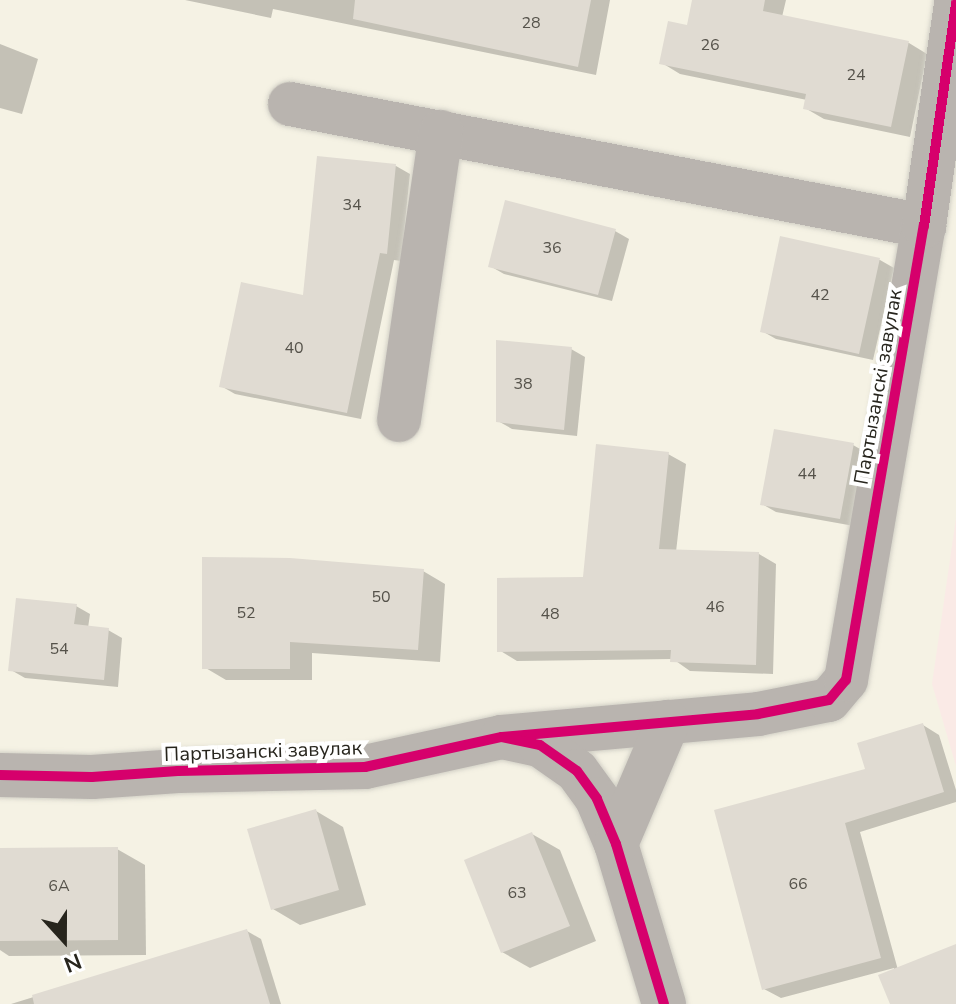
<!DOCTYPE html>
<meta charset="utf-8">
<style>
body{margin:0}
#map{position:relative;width:956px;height:1004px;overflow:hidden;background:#f5f2e4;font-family:"Nunito Sans",sans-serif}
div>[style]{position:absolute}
.education>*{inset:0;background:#faeae6}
.shadow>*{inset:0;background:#0003}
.building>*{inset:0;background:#e0dbd2}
.roads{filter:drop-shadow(0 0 2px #d2d0c6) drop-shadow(0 0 2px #d2d0c6)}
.minor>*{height:44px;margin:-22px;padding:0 22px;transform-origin:22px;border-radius:22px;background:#b9b4af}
.cycleway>*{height:10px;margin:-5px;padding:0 5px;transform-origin:5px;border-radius:5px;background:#d6006c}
span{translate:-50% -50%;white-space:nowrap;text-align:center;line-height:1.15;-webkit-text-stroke:8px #fff;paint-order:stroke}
.number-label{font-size:16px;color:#55524a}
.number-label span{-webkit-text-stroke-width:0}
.street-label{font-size:20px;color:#27251d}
.north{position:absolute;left:24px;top:900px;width:80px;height:80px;-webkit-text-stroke:6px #fff;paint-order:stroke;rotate:159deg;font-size:22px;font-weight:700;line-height:32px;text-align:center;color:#27251d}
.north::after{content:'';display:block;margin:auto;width:28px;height:36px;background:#27251d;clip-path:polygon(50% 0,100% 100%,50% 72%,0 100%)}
</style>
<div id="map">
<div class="education">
<i style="clip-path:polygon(956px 518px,956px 766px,932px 684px)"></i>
</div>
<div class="shadow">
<i style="clip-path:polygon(185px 0,610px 0,596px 75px,273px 9px,271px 18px)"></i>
<i style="clip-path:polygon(694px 0,786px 0,782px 17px,909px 43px,927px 54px,910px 137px,824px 119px,805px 108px,807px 100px,680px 74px,662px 63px,688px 27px)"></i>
<i style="clip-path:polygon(0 44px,38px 59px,22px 114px,0 108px)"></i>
<i style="clip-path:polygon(319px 158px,396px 166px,410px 174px,401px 261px,394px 260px,361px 419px,235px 394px,221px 386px,304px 297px)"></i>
<i style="clip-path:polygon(615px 231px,629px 239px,612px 301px,504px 274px,490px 266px)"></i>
<i style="clip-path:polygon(782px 238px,880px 260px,894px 268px,873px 360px,776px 339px,762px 331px)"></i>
<i style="clip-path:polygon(571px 349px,585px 357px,577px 436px,512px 429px,498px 421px)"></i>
<i style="clip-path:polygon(853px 445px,867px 453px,854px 526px,776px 512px,762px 504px)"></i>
<i style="clip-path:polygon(668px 454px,686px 464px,676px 552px,759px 554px,776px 564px,773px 674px,690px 671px,673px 659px,517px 661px,499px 650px,585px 579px)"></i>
<i style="clip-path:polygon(423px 571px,445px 584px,440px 662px,312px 653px,312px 680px,226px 680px,204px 667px)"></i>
<i style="clip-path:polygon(76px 606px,90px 614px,88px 628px,108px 630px,122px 638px,118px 687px,25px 678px,11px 670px)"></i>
<i style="clip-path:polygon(923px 725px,939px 735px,956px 790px,956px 802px,860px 832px,898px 970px,956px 951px,956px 1004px,892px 1004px,894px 968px,781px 998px,764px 989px,867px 770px)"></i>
<i style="clip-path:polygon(316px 811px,343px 827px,366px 905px,300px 925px,273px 909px)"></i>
<i style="clip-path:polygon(532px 834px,560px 850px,596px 941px,530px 968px,502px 952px)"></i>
<i style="clip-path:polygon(117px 849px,145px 865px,146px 955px,9px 956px,0 950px,0 850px)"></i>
<i style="clip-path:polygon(247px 931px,261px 939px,281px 1004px,11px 1004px)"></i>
</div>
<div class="building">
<i style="clip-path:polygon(355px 0,591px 0,578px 67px,353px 19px)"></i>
<i style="clip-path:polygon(692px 0,765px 0,763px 11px,909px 41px,891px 127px,803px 109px,806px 94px,659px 64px,668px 21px,687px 25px)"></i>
<i style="clip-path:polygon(317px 156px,396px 164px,387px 254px,380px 253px,347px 413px,219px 387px,241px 282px,303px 295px)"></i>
<i style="clip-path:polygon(505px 200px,616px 229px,598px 295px,488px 267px)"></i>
<i style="clip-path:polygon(780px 236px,880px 258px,859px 354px,760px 332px)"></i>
<i style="clip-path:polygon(496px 340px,572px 347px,564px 430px,496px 422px)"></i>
<i style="clip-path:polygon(774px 429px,854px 443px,840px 519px,760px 505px)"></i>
<i style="clip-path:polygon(596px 444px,669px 452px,659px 549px,759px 552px,756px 665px,670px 662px,671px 650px,497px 652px,497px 578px,583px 577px)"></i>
<i style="clip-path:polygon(202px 557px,290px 558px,424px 569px,418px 650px,290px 642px,290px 669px,202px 669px)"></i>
<i style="clip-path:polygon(16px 598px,77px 604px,74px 624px,109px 628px,104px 680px,8px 671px)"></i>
<i style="clip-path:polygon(923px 723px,944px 792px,845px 823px,881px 958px,762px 990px,714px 810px,865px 769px,857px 743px)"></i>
<i style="clip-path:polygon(316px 809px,339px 890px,271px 910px,247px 829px)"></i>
<i style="clip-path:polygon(532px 832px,570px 926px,501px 953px,464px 860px)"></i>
<i style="clip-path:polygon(118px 847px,118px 940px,0 941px,0 848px)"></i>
<i style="clip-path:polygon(247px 929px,270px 1004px,34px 1004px,32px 995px)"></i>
<i style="clip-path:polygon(956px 944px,956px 1004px,890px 1004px,878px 975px)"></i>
</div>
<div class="roads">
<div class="minor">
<i style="left:290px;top:104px;width:646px;rotate:10.89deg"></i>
<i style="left:399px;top:420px;width:291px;rotate:-81.7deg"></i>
<i style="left:502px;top:737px;width:257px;rotate:-5.1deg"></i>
<i style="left:758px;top:714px;width:72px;rotate:-11.2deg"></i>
<i style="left:829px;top:700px;width:26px;rotate:-50deg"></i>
<i style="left:846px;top:680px;width:461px;rotate:-80.3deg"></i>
<i style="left:924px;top:226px;width:225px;rotate:-81.8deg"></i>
<i style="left:0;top:775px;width:92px;rotate:1.2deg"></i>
<i style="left:92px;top:777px;width:86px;rotate:-4deg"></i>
<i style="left:178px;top:771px;width:187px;rotate:-1.2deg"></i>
<i style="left:365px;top:767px;width:140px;rotate:-12.4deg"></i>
<i style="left:502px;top:737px;width:39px;rotate:12deg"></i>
<i style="left:540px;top:745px;width:45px;rotate:35.1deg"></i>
<i style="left:577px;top:771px;width:34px;rotate:54deg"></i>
<i style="left:597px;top:799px;width:49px;rotate:67.1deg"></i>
<i style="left:616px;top:844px;width:167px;rotate:73.3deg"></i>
<i style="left:616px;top:844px;width:133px;rotate:-66.9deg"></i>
</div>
</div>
<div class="cycleway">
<i style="left:502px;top:737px;width:257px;rotate:-5.1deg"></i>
<i style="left:758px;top:714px;width:72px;rotate:-11.2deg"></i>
<i style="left:829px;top:700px;width:26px;rotate:-50deg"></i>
<i style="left:846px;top:680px;width:461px;rotate:-80.3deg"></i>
<i style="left:924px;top:226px;width:225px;rotate:-81.8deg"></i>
<i style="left:0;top:775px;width:92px;rotate:1.2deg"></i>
<i style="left:92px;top:777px;width:86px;rotate:-4deg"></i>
<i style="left:178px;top:771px;width:187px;rotate:-1.2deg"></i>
<i style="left:365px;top:767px;width:140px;rotate:-12.4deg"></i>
<i style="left:502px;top:737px;width:39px;rotate:12deg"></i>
<i style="left:540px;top:745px;width:45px;rotate:35.1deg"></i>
<i style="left:577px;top:771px;width:34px;rotate:54deg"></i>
<i style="left:597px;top:799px;width:49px;rotate:67.1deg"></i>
<i style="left:616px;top:844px;width:167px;rotate:73.3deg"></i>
</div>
<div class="number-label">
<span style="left:531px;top:23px">28</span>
<span style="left:710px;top:45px">26</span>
<span style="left:856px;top:75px">24</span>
<span style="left:352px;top:205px">34</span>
<span style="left:552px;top:248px">36</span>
<span style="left:820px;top:295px">42</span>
<span style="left:294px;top:348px">40</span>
<span style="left:523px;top:384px">38</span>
<span style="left:807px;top:474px">44</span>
<span style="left:381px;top:597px">50</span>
<span style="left:715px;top:607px">46</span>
<span style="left:246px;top:613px">52</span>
<span style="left:550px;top:614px">48</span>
<span style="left:59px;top:649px">54</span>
<span style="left:798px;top:884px">66</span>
<span style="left:59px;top:886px">6А</span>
<span style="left:517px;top:893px">63</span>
</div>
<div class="street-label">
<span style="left:878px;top:387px;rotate:-80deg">Партызанскі завулак</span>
<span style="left:263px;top:751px;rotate:-2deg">Партызанскі завулак</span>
</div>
<div class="north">N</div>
</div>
